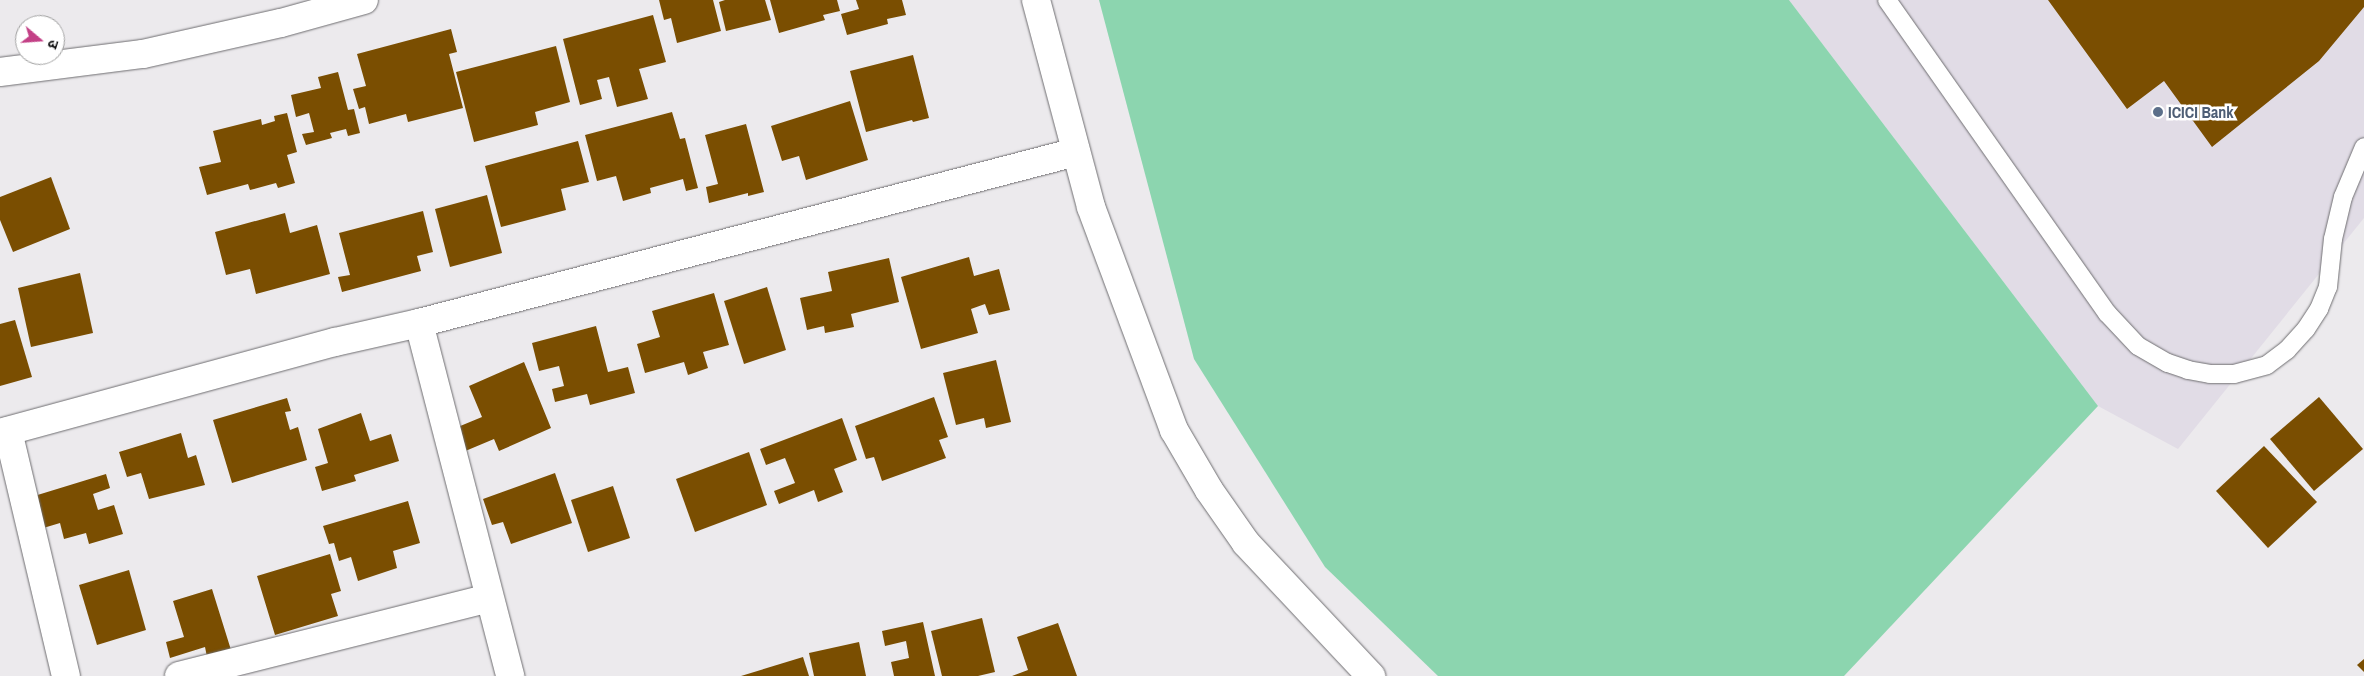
<!DOCTYPE html>
<meta charset="utf-8">
<style>
body{margin:0}
#map{position:relative;width:2364px;height:676px;overflow:hidden;background:#eceaed;font-family:"Archivo Narrow","Noto Sans Devanagari",sans-serif}
div>[style]{position:absolute}
.built>*{inset:0;background:#e1dce6}
.green>*{inset:0;background:#8cd5af}
.building>*{inset:0;background:#7a4e01}
.roads{filter:drop-shadow(0 0 1px #6e6d70) drop-shadow(0 0 1px #6e6d70)}
.service>*{height:18px;margin:-9px;padding:0 9px;transform-origin:9px;border-radius:9px;background:#fff}
.minor>*{height:28px;margin:-14px;padding:0 14px;transform-origin:14px;border-radius:14px;background:#fff}
.dots>*{width:14px;height:14px;translate:-50% -50%;box-sizing:border-box;border:2px solid #fff;border-radius:50%}
span{translate:-50% -50%;white-space:nowrap;text-align:center;line-height:1.15;-webkit-text-stroke:5px #fff;paint-order:stroke}
.service-label{font-size:16px;color:#4e5e75;font-weight:700}
.left{translate:0 -50%;text-align:left}
.north{position:absolute;left:15px;top:15px;width:50px;height:50px;box-sizing:border-box;background:#fff;border:1px solid #9f9f9f;border-radius:50%;rotate:108deg;font-size:14px;font-weight:700;line-height:20px;text-align:center;color:#0e0e0f}
.north::after{content:'';display:block;margin:auto;width:18px;height:22px;background:#c34086;clip-path:polygon(50% 0,100% 100%,50% 72%,0 100%)}
</style>
<div id="map">
<div class="built">
<i style="clip-path:polygon(1789px 0,2364px 0,2364px 218px,2178px 449px,2098px 406px)"></i>
</div>
<div class="green">
<i style="clip-path:polygon(1099px 0,1789px 0,2098px 406px,1844px 676px,1438px 676px,1325px 567px,1194px 359px)"></i>
</div>
<div class="building">
<i style="clip-path:polygon(659px 0,713px 0,721px 31px,677px 43px,671px 18px,664px 20px)"></i>
<i style="clip-path:polygon(725px 0,765px 0,771px 20px,726px 31px,719px 2px)"></i>
<i style="clip-path:polygon(770px 0,837px 0,840px 11px,823px 15px,825px 20px,779px 33px)"></i>
<i style="clip-path:polygon(856px 0,902px 0,906px 15px,887px 19px,888px 24px,847px 35px,841px 14px,859px 9px)"></i>
<i style="clip-path:polygon(2048px 0,2364px 0,2364px 7px,2319px 61px,2212px 147px,2164px 81px,2127px 109px)"></i>
<i style="clip-path:polygon(653px 15px,666px 62px,639px 69px,648px 99px,617px 107px,609px 77px,597px 80px,602px 99px,580px 105px,563px 39px)"></i>
<i style="clip-path:polygon(451px 29px,457px 52px,449px 54px,463px 108px,408px 122px,406px 114px,369px 124px,365px 107px,359px 109px,353px 89px,366px 86px,357px 54px)"></i>
<i style="clip-path:polygon(556px 46px,570px 102px,535px 112px,538px 125px,474px 142px,456px 72px)"></i>
<i style="clip-path:polygon(913px 55px,929px 118px,913px 122px,912px 120px,866px 132px,850px 71px)"></i>
<i style="clip-path:polygon(338px 72px,348px 110px,354px 109px,360px 133px,348px 136px,346px 129px,330px 133px,332px 138px,306px 145px,302px 134px,314px 132px,309px 113px,296px 117px,291px 95px,321px 88px,318px 77px)"></i>
<i style="clip-path:polygon(850px 101px,868px 160px,806px 180px,799px 156px,782px 161px,771px 126px)"></i>
<i style="clip-path:polygon(672px 112px,680px 139px,685px 138px,698px 188px,686px 191px,683px 179px,650px 188px,651px 193px,623px 201px,616px 176px,597px 181px,585px 135px)"></i>
<i style="clip-path:polygon(287px 113px,297px 152px,287px 155px,295px 183px,278px 188px,276px 183px,250px 190px,248px 184px,207px 195px,199px 167px,221px 162px,213px 131px,261px 119px,262px 125px,275px 121px,274px 116px)"></i>
<i style="clip-path:polygon(746px 124px,764px 192px,748px 196px,748px 193px,709px 203px,706px 187px,718px 184px,705px 135px)"></i>
<i style="clip-path:polygon(578px 141px,589px 182px,561px 189px,566px 210px,501px 227px,485px 166px)"></i>
<i style="clip-path:polygon(51px 177px,70px 229px,13px 252px,0 220px,0 197px)"></i>
<i style="clip-path:polygon(487px 195px,502px 253px,450px 267px,435px 209px)"></i>
<i style="clip-path:polygon(423px 211px,433px 252px,417px 256px,421px 271px,342px 292px,338px 277px,350px 275px,339px 233px)"></i>
<i style="clip-path:polygon(285px 213px,290px 233px,317px 225px,330px 274px,256px 294px,250px 269px,226px 275px,215px 232px)"></i>
<i style="clip-path:polygon(969px 257px,974px 276px,999px 269px,1010px 310px,989px 315px,985px 304px,971px 309px,978px 333px,921px 349px,901px 277px)"></i>
<i style="clip-path:polygon(889px 258px,899px 302px,851px 314px,854px 327px,825px 333px,824px 326px,807px 330px,800px 298px,832px 291px,828px 272px)"></i>
<i style="clip-path:polygon(80px 273px,93px 333px,31px 347px,18px 288px)"></i>
<i style="clip-path:polygon(767px 287px,786px 350px,744px 364px,724px 301px)"></i>
<i style="clip-path:polygon(714px 293px,729px 345px,703px 352px,708px 368px,688px 375px,684px 362px,645px 373px,637px 344px,660px 337px,652px 311px)"></i>
<i style="clip-path:polygon(15px 320px,32px 377px,0 386px,0 324px)"></i>
<i style="clip-path:polygon(596px 326px,608px 372px,628px 367px,635px 393px,590px 405px,587px 394px,555px 402px,552px 389px,564px 386px,559px 366px,539px 371px,532px 343px)"></i>
<i style="clip-path:polygon(996px 360px,1011px 422px,986px 428px,984px 418px,956px 425px,943px 373px)"></i>
<i style="clip-path:polygon(524px 362px,551px 428px,499px 451px,494px 439px,463px 452px,453px 429px,482px 417px,469px 386px)"></i>
<i style="clip-path:polygon(934px 397px,948px 437px,939px 440px,946px 458px,882px 481px,874px 457px,866px 459px,855px 426px)"></i>
<i style="clip-path:polygon(2319px 397px,2363px 449px,2314px 491px,2270px 439px)"></i>
<i style="clip-path:polygon(287px 398px,291px 411px,285px 412px,290px 430px,298px 427px,307px 460px,232px 483px,213px 420px)"></i>
<i style="clip-path:polygon(361px 413px,370px 441px,391px 434px,399px 461px,354px 475px,356px 481px,322px 491px,315px 467px,328px 463px,318px 429px)"></i>
<i style="clip-path:polygon(842px 418px,857px 460px,834px 469px,843px 492px,818px 502px,814px 490px,779px 504px,774px 491px,795px 483px,785px 458px,766px 465px,760px 449px)"></i>
<i style="clip-path:polygon(181px 433px,188px 458px,196px 455px,205px 485px,149px 499px,141px 473px,127px 477px,119px 452px)"></i>
<i style="clip-path:polygon(2264px 446px,2317px 502px,2268px 548px,2216px 491px)"></i>
<i style="clip-path:polygon(749px 452px,767px 505px,695px 532px,676px 479px)"></i>
<i style="clip-path:polygon(555px 473px,572px 523px,511px 544px,503px 522px,492px 525px,483px 499px)"></i>
<i style="clip-path:polygon(106px 474px,110px 488px,93px 494px,98px 510px,114px 505px,123px 534px,89px 544px,86px 533px,64px 539px,60px 523px,40px 529px,31px 497px)"></i>
<i style="clip-path:polygon(613px 486px,630px 538px,588px 552px,571px 500px)"></i>
<i style="clip-path:polygon(408px 501px,420px 543px,393px 551px,397px 568px,358px 581px,351px 557px,339px 561px,334px 543px,329px 544px,323px 526px)"></i>
<i style="clip-path:polygon(330px 554px,341px 591px,331px 594px,338px 616px,275px 635px,257px 576px)"></i>
<i style="clip-path:polygon(129px 570px,146px 630px,97px 645px,79px 585px)"></i>
<i style="clip-path:polygon(212px 589px,231px 650px,207px 657px,205px 647px,170px 658px,166px 642px,184px 637px,173px 601px)"></i>
<i style="clip-path:polygon(982px 618px,995px 672px,978px 676px,942px 676px,931px 631px)"></i>
<i style="clip-path:polygon(923px 622px,935px 676px,894px 676px,891px 662px,909px 658px,906px 641px,885px 646px,882px 631px)"></i>
<i style="clip-path:polygon(1058px 623px,1077px 676px,1012px 676px,1028px 670px,1017px 637px)"></i>
<i style="clip-path:polygon(859px 642px,866px 676px,814px 676px,809px 653px)"></i>
<i style="clip-path:polygon(803px 657px,809px 676px,741px 676px)"></i>
<i style="clip-path:polygon(2364px 659px,2364px 672px,2357px 665px)"></i>
</div>
<div class="roads">
<div class="service">
<i style="left:1887px;top:0;width:383px;rotate:54.9deg"></i>
<i style="left:2107px;top:313px;width:45px;rotate:46.8deg"></i>
<i style="left:2138px;top:346px;width:34px;rotate:30deg"></i>
<i style="left:2168px;top:363px;width:21px;rotate:19deg"></i>
<i style="left:2188px;top:370px;width:22px;rotate:10deg"></i>
<i style="left:2210px;top:374px;width:24px"></i>
<i style="left:2234px;top:374px;width:34px;rotate:-15deg"></i>
<i style="left:2267px;top:365px;width:25px;rotate:-37deg"></i>
<i style="left:2287px;top:350px;width:28px;rotate:-48deg"></i>
<i style="left:2306px;top:329px;width:24px;rotate:-57deg"></i>
<i style="left:2319px;top:309px;width:24px;rotate:-68deg"></i>
<i style="left:2328px;top:287px;width:48px;rotate:-84.1deg"></i>
<i style="left:2333px;top:239px;width:43px;rotate:-76.6deg"></i>
<i style="left:2343px;top:197px;width:54px;rotate:-67.2deg"></i>
</div>
<div class="minor">
<i style="left:1036px;top:0;width:214px;rotate:75.1deg"></i>
<i style="left:1091px;top:207px;width:238px;rotate:69.6deg"></i>
<i style="left:1174px;top:430px;width:69px;rotate:59.7deg"></i>
<i style="left:1209px;top:490px;width:65px;rotate:55.1deg"></i>
<i style="left:1246px;top:543px;width:183px;rotate:46.8deg"></i>
<i style="left:0;top:72px;width:144px;rotate:-7.2deg"></i>
<i style="left:143px;top:54px;width:141px;rotate:-12.7deg"></i>
<i style="left:281px;top:23px;width:86px;rotate:-15.5deg"></i>
<i style="left:419px;top:323px;width:365px;rotate:75.5deg"></i>
<i style="left:8px;top:431px;width:252px;rotate:76.7deg"></i>
<i style="left:0;top:433px;width:347px;rotate:-15.2deg"></i>
<i style="left:335px;top:342px;width:86px;rotate:-12.7deg"></i>
<i style="left:419px;top:323px;width:679px;rotate:-14.59deg"></i>
<i style="left:179px;top:676px;width:320px;rotate:-14.1deg"></i>
</div>
</div>
<div class="dots">
<i style="left:2158px;top:112px;background:#5c6f8a"></i>
</div>
<div class="service-label">
<span class="left" style="left:2168px;top:112px">ICICI Bank</span>
</div>
<div class="north">उ</div>
</div>
